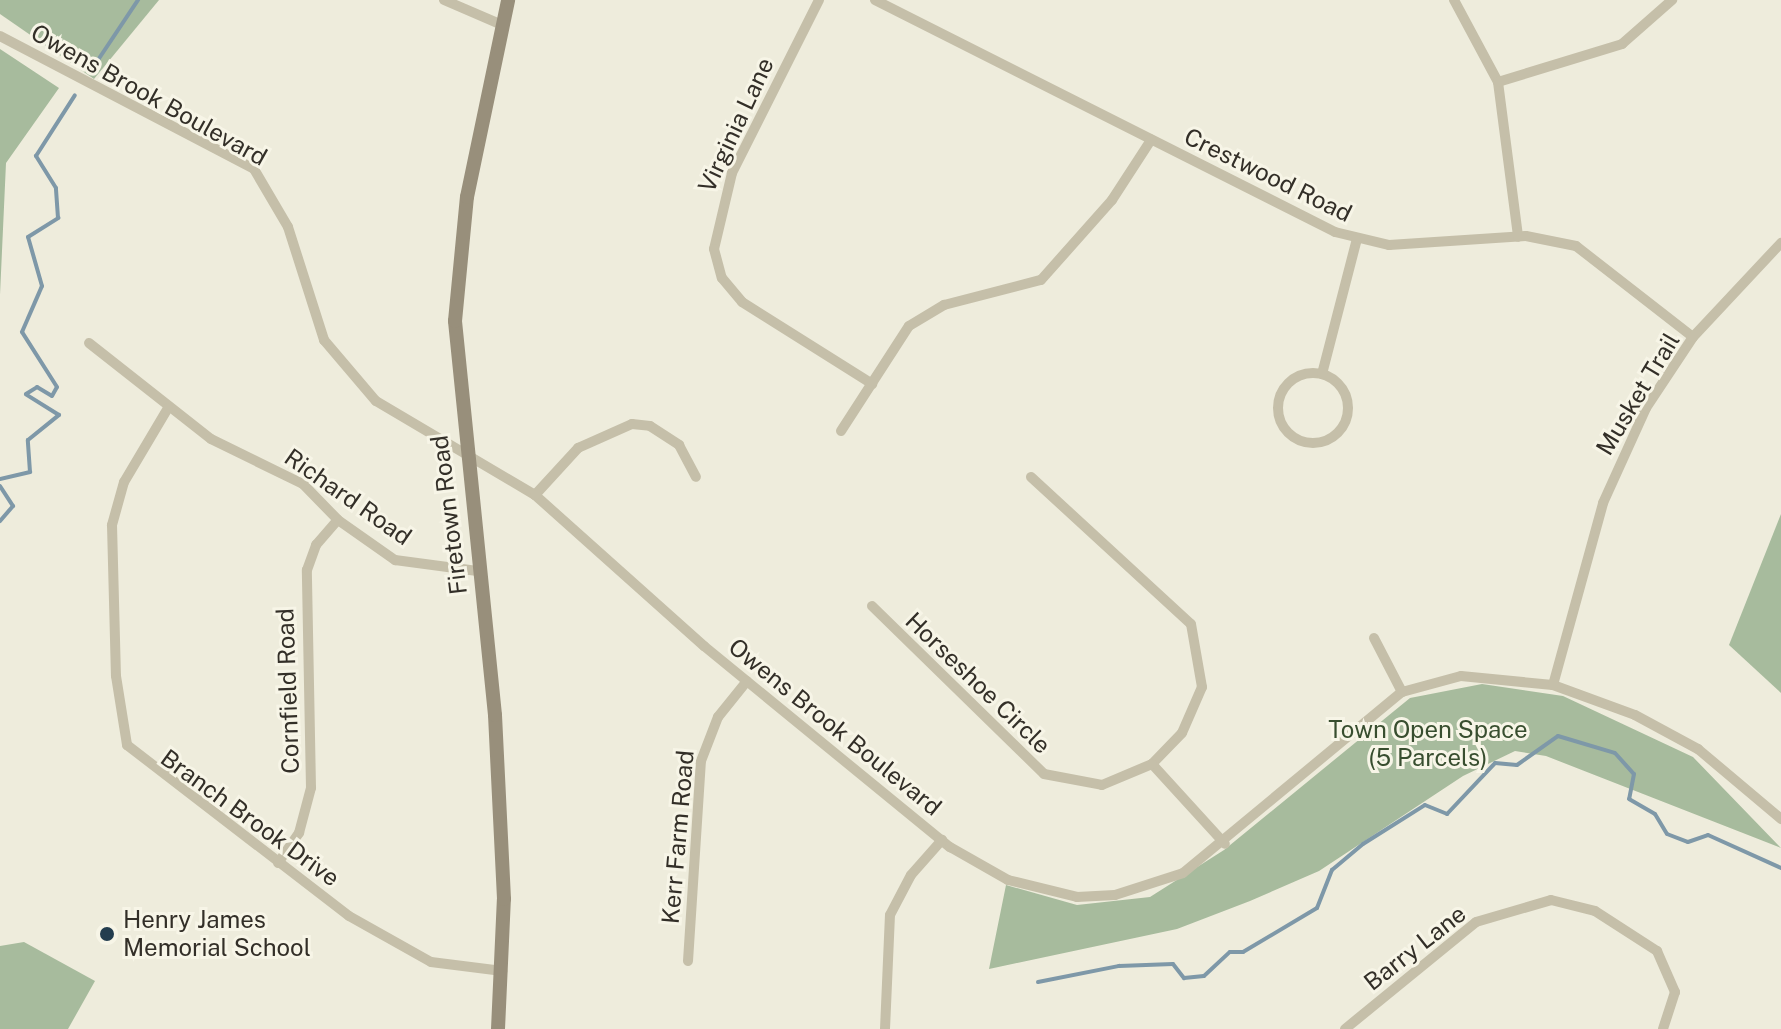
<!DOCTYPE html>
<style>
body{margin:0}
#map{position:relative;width:1781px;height:1029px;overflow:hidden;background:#eeecdc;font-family:"Public Sans",sans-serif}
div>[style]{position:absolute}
.green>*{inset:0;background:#a7bb9d}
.stream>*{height:4px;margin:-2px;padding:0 2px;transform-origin:2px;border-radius:2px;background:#7e98a8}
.street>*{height:10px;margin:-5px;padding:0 5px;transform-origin:5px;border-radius:5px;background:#c5bfa9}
.street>.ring{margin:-5px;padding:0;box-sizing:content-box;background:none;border:10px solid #c5bfa9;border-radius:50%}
.secondary>*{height:14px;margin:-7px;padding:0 7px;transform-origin:7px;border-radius:7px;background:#988f7b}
.dots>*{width:22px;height:22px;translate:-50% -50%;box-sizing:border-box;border:4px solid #f7f5e7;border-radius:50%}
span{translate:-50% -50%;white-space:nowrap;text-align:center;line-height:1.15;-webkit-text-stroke:6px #f7f5e7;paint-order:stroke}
.street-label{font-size:24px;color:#332f28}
.park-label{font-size:24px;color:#384e2f}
.poi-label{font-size:24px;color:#332f28}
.left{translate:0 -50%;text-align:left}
</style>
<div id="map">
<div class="green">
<i style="clip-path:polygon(0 0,159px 0,94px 79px,0 14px)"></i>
<i style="clip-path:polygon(0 49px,59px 88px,6px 163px,0 295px)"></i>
<i style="clip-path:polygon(1781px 514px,1781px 693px,1729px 645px)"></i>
<i style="clip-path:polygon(1482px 684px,1563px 696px,1693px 757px,1781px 848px,1546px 756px,1515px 751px,1463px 776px,1319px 871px,1250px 901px,1177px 929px,989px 969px,1006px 885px,1077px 905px,1150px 897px,1224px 850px,1410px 698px)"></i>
<i style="clip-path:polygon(24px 942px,95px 981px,68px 1029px,0 1029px,0 946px)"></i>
</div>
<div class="stream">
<i style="left:92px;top:69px;width:83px;rotate:-56.3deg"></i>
<i style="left:0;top:479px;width:31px;rotate:-13deg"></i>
<i style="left:30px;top:472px;width:32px;rotate:-94deg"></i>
<i style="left:28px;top:440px;width:40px;rotate:-39deg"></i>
<i style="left:59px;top:415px;width:39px;rotate:-148deg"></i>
<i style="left:26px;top:394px;width:13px;rotate:-32deg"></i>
<i style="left:37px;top:387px;width:17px;rotate:31deg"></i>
<i style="left:52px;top:396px;width:10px;rotate:-61deg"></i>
<i style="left:57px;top:387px;width:65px;rotate:-122.5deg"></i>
<i style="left:22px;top:332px;width:50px;rotate:-66.5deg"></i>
<i style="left:42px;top:286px;width:51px;rotate:-105.9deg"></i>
<i style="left:28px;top:237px;width:36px;rotate:-32deg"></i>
<i style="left:58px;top:218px;width:30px;rotate:-94deg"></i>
<i style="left:56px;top:188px;width:38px;rotate:-122deg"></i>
<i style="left:36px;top:156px;width:72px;rotate:-57.4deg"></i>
<i style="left:0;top:486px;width:24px;rotate:57deg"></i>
<i style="left:13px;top:506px;width:20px;rotate:131deg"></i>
<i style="left:1038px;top:982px;width:83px;rotate:-11.2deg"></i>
<i style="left:1119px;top:966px;width:54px;rotate:-2.1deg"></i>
<i style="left:1173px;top:964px;width:18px;rotate:52deg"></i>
<i style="left:1184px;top:978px;width:20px;rotate:-6deg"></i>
<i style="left:1204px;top:976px;width:35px;rotate:-43deg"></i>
<i style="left:1230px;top:952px;width:13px"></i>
<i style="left:1243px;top:952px;width:86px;rotate:-30.7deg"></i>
<i style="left:1317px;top:908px;width:41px;rotate:-68.5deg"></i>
<i style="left:1332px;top:870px;width:40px;rotate:-40deg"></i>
<i style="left:1363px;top:844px;width:73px;rotate:-32.2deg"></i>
<i style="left:1425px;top:805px;width:24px;rotate:22deg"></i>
<i style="left:1447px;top:814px;width:70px;rotate:-46.7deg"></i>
<i style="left:1495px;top:763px;width:22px;rotate:5deg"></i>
<i style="left:1517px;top:765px;width:50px;rotate:-35.3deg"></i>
<i style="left:1558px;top:736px;width:59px;rotate:16.6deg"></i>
<i style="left:1615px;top:753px;width:28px;rotate:48deg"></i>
<i style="left:1634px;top:774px;width:25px;rotate:101deg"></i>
<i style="left:1629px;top:799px;width:30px;rotate:30deg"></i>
<i style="left:1655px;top:814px;width:23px;rotate:59deg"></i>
<i style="left:1667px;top:834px;width:22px;rotate:21deg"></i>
<i style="left:1688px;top:842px;width:21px;rotate:-19deg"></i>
<i style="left:1708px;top:835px;width:80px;rotate:24.3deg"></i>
</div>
<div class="street">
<i style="left:444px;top:0;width:63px;rotate:23.3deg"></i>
<i style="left:819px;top:0;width:194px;rotate:116.7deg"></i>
<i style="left:732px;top:173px;width:78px;rotate:103.3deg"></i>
<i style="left:714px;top:249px;width:30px;rotate:75deg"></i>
<i style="left:722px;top:278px;width:31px;rotate:50deg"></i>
<i style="left:742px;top:302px;width:154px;rotate:32.2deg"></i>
<i style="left:875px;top:0;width:515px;rotate:26.76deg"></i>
<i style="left:1335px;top:232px;width:56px;rotate:13.5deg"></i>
<i style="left:1389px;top:245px;width:137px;rotate:-3.8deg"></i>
<i style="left:1526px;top:236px;width:51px;rotate:11.3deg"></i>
<i style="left:1576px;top:246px;width:148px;rotate:37.9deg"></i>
<i style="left:1454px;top:0;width:93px;rotate:61.8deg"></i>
<i style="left:1498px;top:82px;width:156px;rotate:82.6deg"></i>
<i style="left:0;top:36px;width:287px;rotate:27.6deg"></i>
<i style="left:254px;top:169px;width:67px;rotate:59.6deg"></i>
<i style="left:288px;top:227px;width:119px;rotate:72.3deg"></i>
<i style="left:324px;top:340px;width:80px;rotate:49.6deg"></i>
<i style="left:376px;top:401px;width:185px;rotate:30.6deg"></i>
<i style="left:535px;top:495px;width:227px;rotate:41.8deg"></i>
<i style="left:704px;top:646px;width:318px;rotate:39.3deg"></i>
<i style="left:950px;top:847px;width:67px;rotate:29.6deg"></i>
<i style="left:1008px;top:880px;width:71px;rotate:13.8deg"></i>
<i style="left:1077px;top:897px;width:38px;rotate:-3deg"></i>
<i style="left:1115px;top:895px;width:71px;rotate:-17.9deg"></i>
<i style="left:1183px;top:873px;width:284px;rotate:-39.6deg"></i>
<i style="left:1402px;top:692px;width:61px;rotate:-15.2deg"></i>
<i style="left:1461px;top:676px;width:92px;rotate:5.6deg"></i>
<i style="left:1553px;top:685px;width:87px;rotate:20.1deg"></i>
<i style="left:1635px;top:715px;width:72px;rotate:28.4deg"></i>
<i style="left:1698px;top:749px;width:109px;rotate:40.1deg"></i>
<i style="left:1498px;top:82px;width:130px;rotate:-17deg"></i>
<i style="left:1622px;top:44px;width:67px;rotate:-41.3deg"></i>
<i style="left:89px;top:343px;width:155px;rotate:38.2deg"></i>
<i style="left:211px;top:439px;width:102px;rotate:26.1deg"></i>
<i style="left:303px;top:484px;width:50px;rotate:45.8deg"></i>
<i style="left:338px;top:520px;width:70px;rotate:35.1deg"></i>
<i style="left:395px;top:560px;width:83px;rotate:7.6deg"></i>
<i class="ring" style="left:1278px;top:373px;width:60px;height:60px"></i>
<i style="left:1322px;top:374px;width:139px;rotate:-75.5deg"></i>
<i style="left:168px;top:408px;width:86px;rotate:120.7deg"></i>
<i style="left:124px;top:482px;width:45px;rotate:105.6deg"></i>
<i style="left:112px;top:525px;width:151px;rotate:88.5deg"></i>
<i style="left:116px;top:676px;width:70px;rotate:80.9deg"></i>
<i style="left:127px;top:745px;width:280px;rotate:37.6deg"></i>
<i style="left:349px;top:916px;width:94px;rotate:29.3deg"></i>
<i style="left:431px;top:962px;width:72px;rotate:7.2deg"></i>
<i style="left:841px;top:431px;width:125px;rotate:-57.1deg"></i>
<i style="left:909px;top:326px;width:41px;rotate:-31deg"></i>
<i style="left:944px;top:305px;width:100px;rotate:-14.5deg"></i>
<i style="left:1041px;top:280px;width:107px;rotate:-48.4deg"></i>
<i style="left:1112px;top:200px;width:72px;rotate:-57deg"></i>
<i style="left:1031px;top:477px;width:217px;rotate:42.6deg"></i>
<i style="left:1191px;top:624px;width:64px;rotate:80.1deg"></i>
<i style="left:1202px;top:687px;width:50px;rotate:113.5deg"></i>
<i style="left:1182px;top:733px;width:43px;rotate:134.1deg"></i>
<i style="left:1152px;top:764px;width:108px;rotate:47.6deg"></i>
<i style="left:535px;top:495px;width:64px;rotate:-47.5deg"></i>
<i style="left:578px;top:448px;width:59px;rotate:-24deg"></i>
<i style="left:632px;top:424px;width:18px;rotate:6deg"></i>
<i style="left:650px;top:426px;width:35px;rotate:33deg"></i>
<i style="left:679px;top:445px;width:36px;rotate:62deg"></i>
<i style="left:872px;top:606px;width:240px;rotate:44.3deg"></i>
<i style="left:1044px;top:774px;width:59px;rotate:10.7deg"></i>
<i style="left:1102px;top:785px;width:54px;rotate:-22.8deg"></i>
<i style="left:1374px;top:638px;width:61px;rotate:62.6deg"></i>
<i style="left:1553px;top:685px;width:189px;rotate:-74.6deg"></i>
<i style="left:1603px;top:503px;width:104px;rotate:-65.6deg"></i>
<i style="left:1646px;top:408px;width:85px;rotate:-56.5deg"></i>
<i style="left:1693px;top:337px;width:129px;rotate:-46.9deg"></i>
<i style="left:278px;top:863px;width:37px;rotate:-55deg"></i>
<i style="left:299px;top:833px;width:47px;rotate:-75.1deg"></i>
<i style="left:311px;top:788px;width:218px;rotate:-91.1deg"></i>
<i style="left:307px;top:570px;width:27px;rotate:-70deg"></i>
<i style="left:316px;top:545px;width:33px;rotate:-49deg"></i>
<i style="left:688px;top:961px;width:200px;rotate:-86.3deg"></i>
<i style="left:701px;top:761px;width:47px;rotate:-68.9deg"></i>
<i style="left:718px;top:717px;width:46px;rotate:-51.1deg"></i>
<i style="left:885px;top:1029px;width:114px;rotate:-87.5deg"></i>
<i style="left:890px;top:915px;width:45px;rotate:-62.3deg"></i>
<i style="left:911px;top:875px;width:47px;rotate:-48.5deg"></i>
<i style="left:1345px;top:1029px;width:169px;rotate:-39.2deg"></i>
<i style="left:1476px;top:922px;width:78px;rotate:-16.3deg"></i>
<i style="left:1551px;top:900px;width:45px;rotate:14deg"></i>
<i style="left:1595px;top:911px;width:74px;rotate:32.8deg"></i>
<i style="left:1657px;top:951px;width:45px;rotate:66.3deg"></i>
<i style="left:1675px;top:992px;width:39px;rotate:108deg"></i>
</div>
<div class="secondary">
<i style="left:498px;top:1029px;width:130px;rotate:-87.4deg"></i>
<i style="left:504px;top:899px;width:184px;rotate:-92.8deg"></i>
<i style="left:495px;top:715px;width:396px;rotate:-95.8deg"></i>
<i style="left:455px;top:321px;width:125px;rotate:-84.5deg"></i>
<i style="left:467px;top:197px;width:201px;rotate:-78.2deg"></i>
</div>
<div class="dots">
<i style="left:107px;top:934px;background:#233d4f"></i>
</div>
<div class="street-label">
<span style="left:149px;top:95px;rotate:29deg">Owens Brook Boulevard</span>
<span style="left:736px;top:125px;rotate:-65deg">Virginia Lane</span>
<span style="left:1268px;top:175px;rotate:26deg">Crestwood Road</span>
<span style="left:1638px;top:394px;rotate:-59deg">Musket Trail</span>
<span style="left:348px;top:497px;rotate:35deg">Richard Road</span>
<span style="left:449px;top:515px;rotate:-97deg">Firetown Road</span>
<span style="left:978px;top:683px;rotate:44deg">Horseshoe Circle</span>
<span style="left:288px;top:691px;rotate:-92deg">Cornfield Road</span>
<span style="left:835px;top:727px;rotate:39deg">Owens Brook Boulevard</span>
<span style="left:250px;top:818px;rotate:36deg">Branch Brook Drive</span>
<span style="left:678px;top:837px;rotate:-85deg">Kerr Farm Road</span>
<span style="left:1415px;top:948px;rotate:-38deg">Barry Lane</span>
</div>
<div class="park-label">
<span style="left:1428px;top:744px">Town Open Space<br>(5 Parcels)</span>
</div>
<div class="poi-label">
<span class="left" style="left:123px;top:934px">Henry James<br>Memorial School</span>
</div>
</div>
